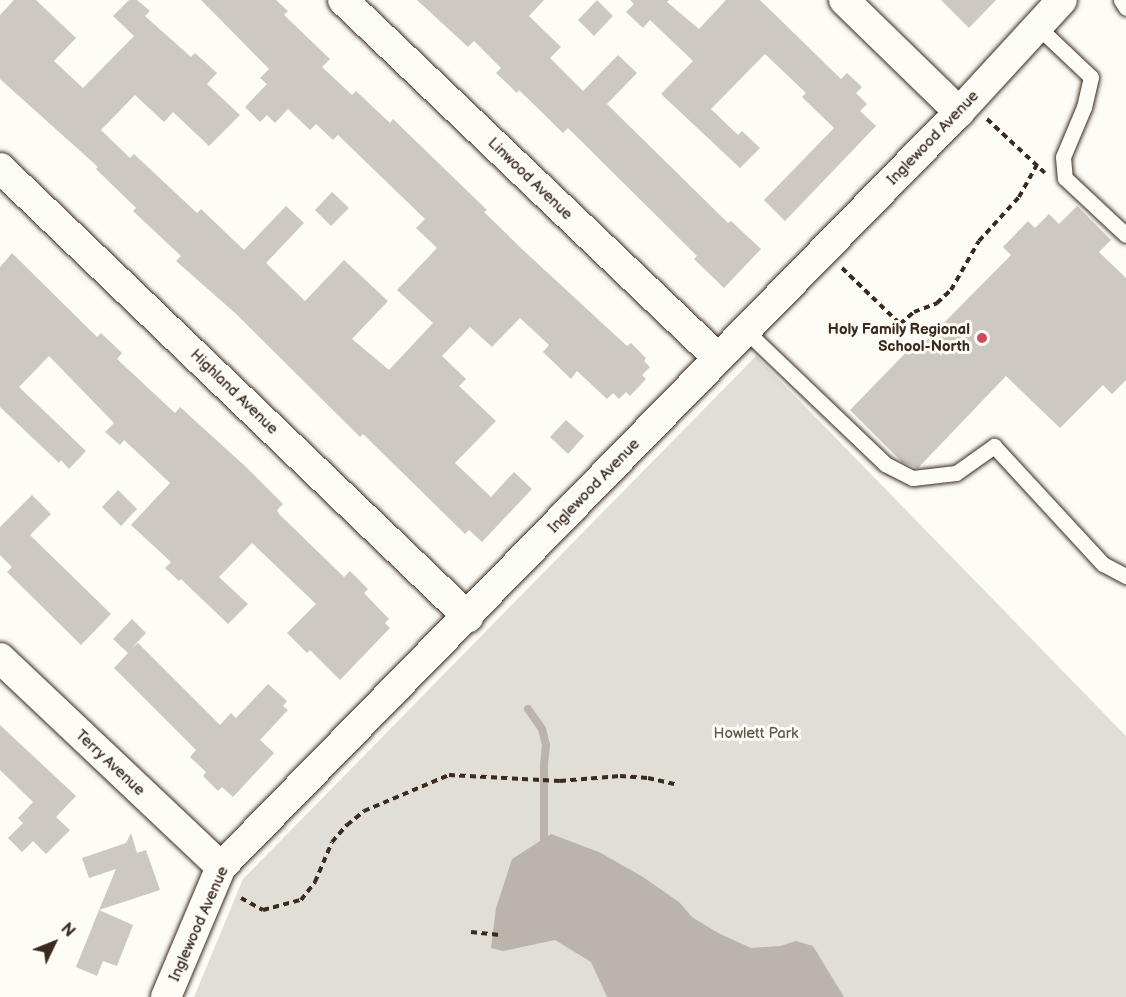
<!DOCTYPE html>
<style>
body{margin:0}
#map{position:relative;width:1126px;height:997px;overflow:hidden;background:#fdfcf7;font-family:"Balsamiq Sans",sans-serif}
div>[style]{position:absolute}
.green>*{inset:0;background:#e1ded7}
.water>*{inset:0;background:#bbb4ad}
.stream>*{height:8px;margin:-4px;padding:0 4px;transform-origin:4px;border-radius:4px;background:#bbb4ad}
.building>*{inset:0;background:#cdc8c2}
.path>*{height:4px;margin-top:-2px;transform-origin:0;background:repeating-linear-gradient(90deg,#3b2a1e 0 6px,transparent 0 10.5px)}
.roads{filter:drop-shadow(0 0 2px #3b2a1e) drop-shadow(0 0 2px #3b2a1e)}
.lane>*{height:15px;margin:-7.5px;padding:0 7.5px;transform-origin:7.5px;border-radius:7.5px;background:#fdfcf7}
.street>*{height:30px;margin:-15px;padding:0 15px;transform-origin:15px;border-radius:15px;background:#fdfcf7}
.dots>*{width:16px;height:16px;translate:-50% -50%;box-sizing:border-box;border:3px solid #fdfcf7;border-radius:50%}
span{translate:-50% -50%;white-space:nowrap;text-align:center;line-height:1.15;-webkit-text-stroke:6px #fdfcf7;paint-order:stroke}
.street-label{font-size:15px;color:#3b2a1e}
.poi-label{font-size:15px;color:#3b2a1e;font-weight:700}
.right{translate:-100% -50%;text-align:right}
.park-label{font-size:15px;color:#64574c}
.north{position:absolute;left:24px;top:913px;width:60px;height:60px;-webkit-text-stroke:4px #fdfcf7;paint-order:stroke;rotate:47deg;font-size:16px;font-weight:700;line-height:24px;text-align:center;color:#3b2a1e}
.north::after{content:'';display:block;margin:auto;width:21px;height:27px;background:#3b2a1e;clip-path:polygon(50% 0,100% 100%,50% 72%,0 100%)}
</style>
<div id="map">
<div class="green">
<i style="clip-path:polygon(756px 356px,1126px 736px,1126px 997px,194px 997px,243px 879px)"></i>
</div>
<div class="water">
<i style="clip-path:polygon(551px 834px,599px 852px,643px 877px,679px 902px,692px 917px,718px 933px,751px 948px,780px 946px,796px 941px,813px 946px,844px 997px,607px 997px,591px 962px,555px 940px,503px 951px,491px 948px,496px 908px,512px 859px)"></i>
</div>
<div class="stream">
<i style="left:528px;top:709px;width:24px;rotate:55deg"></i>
<i style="left:542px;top:729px;width:16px;rotate:76deg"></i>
<i style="left:546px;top:745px;width:19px;rotate:96deg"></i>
<i style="left:544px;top:764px;width:76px;rotate:90deg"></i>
</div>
<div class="building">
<i style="clip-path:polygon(14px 0,36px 0,76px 38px,54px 61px,83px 88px,134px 36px,113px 16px,129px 0,137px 0,150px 11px,145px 16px,191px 57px,195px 53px,217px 73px,207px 84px,240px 115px,209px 146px,173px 112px,164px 122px,135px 95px,101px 130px,130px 158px,134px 154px,197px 213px,201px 209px,244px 250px,286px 206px,304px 223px,266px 263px,305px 301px,344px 260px,388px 301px,352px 339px,389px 370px,433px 323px,397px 290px,437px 248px,416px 228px,425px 219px,338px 135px,333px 140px,316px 124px,310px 130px,288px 109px,275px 123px,267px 115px,260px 122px,245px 107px,267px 84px,260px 78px,269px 69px,201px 0,276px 0,288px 11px,284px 15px,330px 59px,322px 67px,352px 95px,356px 91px,390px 123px,393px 119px,487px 210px,484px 212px,523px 250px,627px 346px,631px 343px,646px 358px,644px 361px,650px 367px,642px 375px,646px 379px,630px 396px,626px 392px,619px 399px,613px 393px,607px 399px,577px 371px,571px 379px,543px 352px,549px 345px,520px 318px,492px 347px,470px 327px,442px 356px,466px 379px,459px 386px,496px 421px,455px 463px,491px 497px,514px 472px,532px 489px,482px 542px,469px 530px,465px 534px,363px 434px,360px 437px,234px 312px,176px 261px,181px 256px,133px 211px,136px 208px,96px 169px,98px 167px,0 79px,0 15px)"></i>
<i style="clip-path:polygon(417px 0,544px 0,529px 16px,561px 47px,550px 58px,583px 91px,618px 55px,637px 73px,607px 104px,728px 223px,731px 221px,761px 249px,724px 288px,694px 259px,697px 256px,568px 128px,563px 133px,519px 90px,517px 93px,496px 73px,501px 68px,474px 41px,468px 47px)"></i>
<i style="clip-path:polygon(597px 0,613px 16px,594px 36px,578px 20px)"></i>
<i style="clip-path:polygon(630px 0,669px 0,667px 2px,699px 29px,726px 0,760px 0,841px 79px,847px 73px,862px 87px,856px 93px,867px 104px,860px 111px,876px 126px,785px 221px,764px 200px,834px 128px,802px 97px,806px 93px,765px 54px,711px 109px,738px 135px,742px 131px,760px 148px,740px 168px,661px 94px,693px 61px,650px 20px,643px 28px,626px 12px,634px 4px)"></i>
<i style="clip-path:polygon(941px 0,996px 0,969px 28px)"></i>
<i style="clip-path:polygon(332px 192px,349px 208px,331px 226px,315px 210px)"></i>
<i style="clip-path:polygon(1077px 206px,1111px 240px,1099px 252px,1126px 278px,1126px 380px,1112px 394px,1103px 385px,1060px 428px,1006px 376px,918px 468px,902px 462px,850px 410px,922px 336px,927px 340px,1011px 255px,1003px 247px,1028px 221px,1035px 228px,1049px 214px,1059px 224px)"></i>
<i style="clip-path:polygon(12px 253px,97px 337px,101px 333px,122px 353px,117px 359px,175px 413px,180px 407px,246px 467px,283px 504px,277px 510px,279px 514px,344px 577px,350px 571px,368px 589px,364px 593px,389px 619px,385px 623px,390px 628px,340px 680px,310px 650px,307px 653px,287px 633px,316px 604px,252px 543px,219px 577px,248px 604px,228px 624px,181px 579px,179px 581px,165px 568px,171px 562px,131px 525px,170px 483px,124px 440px,120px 445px,105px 432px,114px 423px,49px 356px,19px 387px,86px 451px,69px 469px,61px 460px,59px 463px,0 407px,0 267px)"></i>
<i style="clip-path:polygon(566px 420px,584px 436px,568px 454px,550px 437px)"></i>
<i style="clip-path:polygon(118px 490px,137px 509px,121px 526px,102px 507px)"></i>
<i style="clip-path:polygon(32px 495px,51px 514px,30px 535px,111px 614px,81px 645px,7px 572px,12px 567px,0 555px,0 527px)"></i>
<i style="clip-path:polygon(132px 619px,146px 633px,131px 649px,138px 643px,220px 725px,231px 713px,236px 718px,268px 684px,287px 701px,283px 706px,288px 710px,260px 740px,274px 753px,233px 797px,222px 787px,218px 791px,203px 776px,206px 772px,190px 757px,196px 750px,114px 668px,128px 653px,113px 639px)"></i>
<i style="clip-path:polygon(0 725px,76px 796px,56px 817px,70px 830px,46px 854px,33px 841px,22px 852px,8px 838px,23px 823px,18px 818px,33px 802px,0 770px)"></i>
<i style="clip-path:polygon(131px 833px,137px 853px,146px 850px,160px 890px,99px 910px,116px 869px,89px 878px,82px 858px,126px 843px)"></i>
<i style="clip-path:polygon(99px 910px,133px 925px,117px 966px,103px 961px,97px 976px,76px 967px)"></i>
</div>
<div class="path">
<i style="left:987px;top:119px;width:79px;rotate:43deg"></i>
<i style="left:842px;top:268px;width:81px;rotate:44deg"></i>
<i style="left:900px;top:324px;width:18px;rotate:-41deg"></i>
<i style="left:914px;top:312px;width:25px;rotate:-21deg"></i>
<i style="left:937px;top:303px;width:19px;rotate:-43deg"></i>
<i style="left:951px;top:290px;width:56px;rotate:-60.3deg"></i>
<i style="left:979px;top:241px;width:59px;rotate:-47.7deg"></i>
<i style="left:1019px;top:197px;width:37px;rotate:-61deg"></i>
<i style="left:241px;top:898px;width:25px;rotate:29deg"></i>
<i style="left:263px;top:910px;width:39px;rotate:-15deg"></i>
<i style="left:301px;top:900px;width:23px;rotate:-52deg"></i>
<i style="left:315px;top:882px;width:43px;rotate:-67deg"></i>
<i style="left:332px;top:842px;width:23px;rotate:-49deg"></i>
<i style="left:347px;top:825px;width:22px;rotate:-39deg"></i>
<i style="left:364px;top:811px;width:92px;rotate:-23deg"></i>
<i style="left:449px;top:775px;width:111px;rotate:3.1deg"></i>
<i style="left:560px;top:781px;width:60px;rotate:-4.8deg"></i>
<i style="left:620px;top:776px;width:28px;rotate:4deg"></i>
<i style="left:648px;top:778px;width:28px;rotate:13deg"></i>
<i style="left:471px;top:932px;width:29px;rotate:6deg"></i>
</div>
<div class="roads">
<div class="lane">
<i style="left:1121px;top:0;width:9px;rotate:58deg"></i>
<i style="left:1037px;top:26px;width:74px;rotate:43.4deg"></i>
<i style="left:1091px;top:77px;width:31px;rotate:103deg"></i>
<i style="left:1084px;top:107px;width:54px;rotate:112.8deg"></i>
<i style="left:1063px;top:157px;width:21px;rotate:85deg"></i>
<i style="left:1065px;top:178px;width:83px;rotate:43.1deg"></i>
<i style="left:745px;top:330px;width:194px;rotate:43.7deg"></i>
<i style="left:885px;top:464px;width:31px;rotate:27deg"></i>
<i style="left:913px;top:478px;width:43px;rotate:-6.6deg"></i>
<i style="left:956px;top:473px;width:47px;rotate:-35.4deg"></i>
<i style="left:994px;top:446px;width:161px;rotate:47.3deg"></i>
<i style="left:1103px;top:564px;width:26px;rotate:28deg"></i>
</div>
<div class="street">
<i style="left:343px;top:0;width:517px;rotate:43.67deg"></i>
<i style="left:844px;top:0;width:161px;rotate:44.2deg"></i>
<i style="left:0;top:168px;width:649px;rotate:43.81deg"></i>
<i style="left:0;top:658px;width:304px;rotate:43.4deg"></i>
<i style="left:166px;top:997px;width:141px;rotate:-67.1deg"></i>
<i style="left:221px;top:867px;width:1056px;rotate:-45.65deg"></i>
<i style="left:959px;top:112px;width:152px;rotate:-47.4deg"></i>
</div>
</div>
<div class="dots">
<i style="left:982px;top:338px;background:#d1495b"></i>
</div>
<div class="street-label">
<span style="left:933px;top:138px;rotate:-46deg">Inglewood Avenue</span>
<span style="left:530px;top:179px;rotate:44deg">Linwood Avenue</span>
<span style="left:234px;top:392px;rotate:44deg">Highland Avenue</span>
<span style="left:594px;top:486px;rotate:-46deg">Inglewood Avenue</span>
<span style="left:110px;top:763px;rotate:43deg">Terry Avenue</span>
<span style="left:199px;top:924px;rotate:-66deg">Inglewood Avenue</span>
</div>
<div class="poi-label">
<span class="right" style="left:970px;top:338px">Holy Family Regional<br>School-North</span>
</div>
<div class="park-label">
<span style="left:756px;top:734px">Howlett Park</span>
</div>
<div class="north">N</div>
</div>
